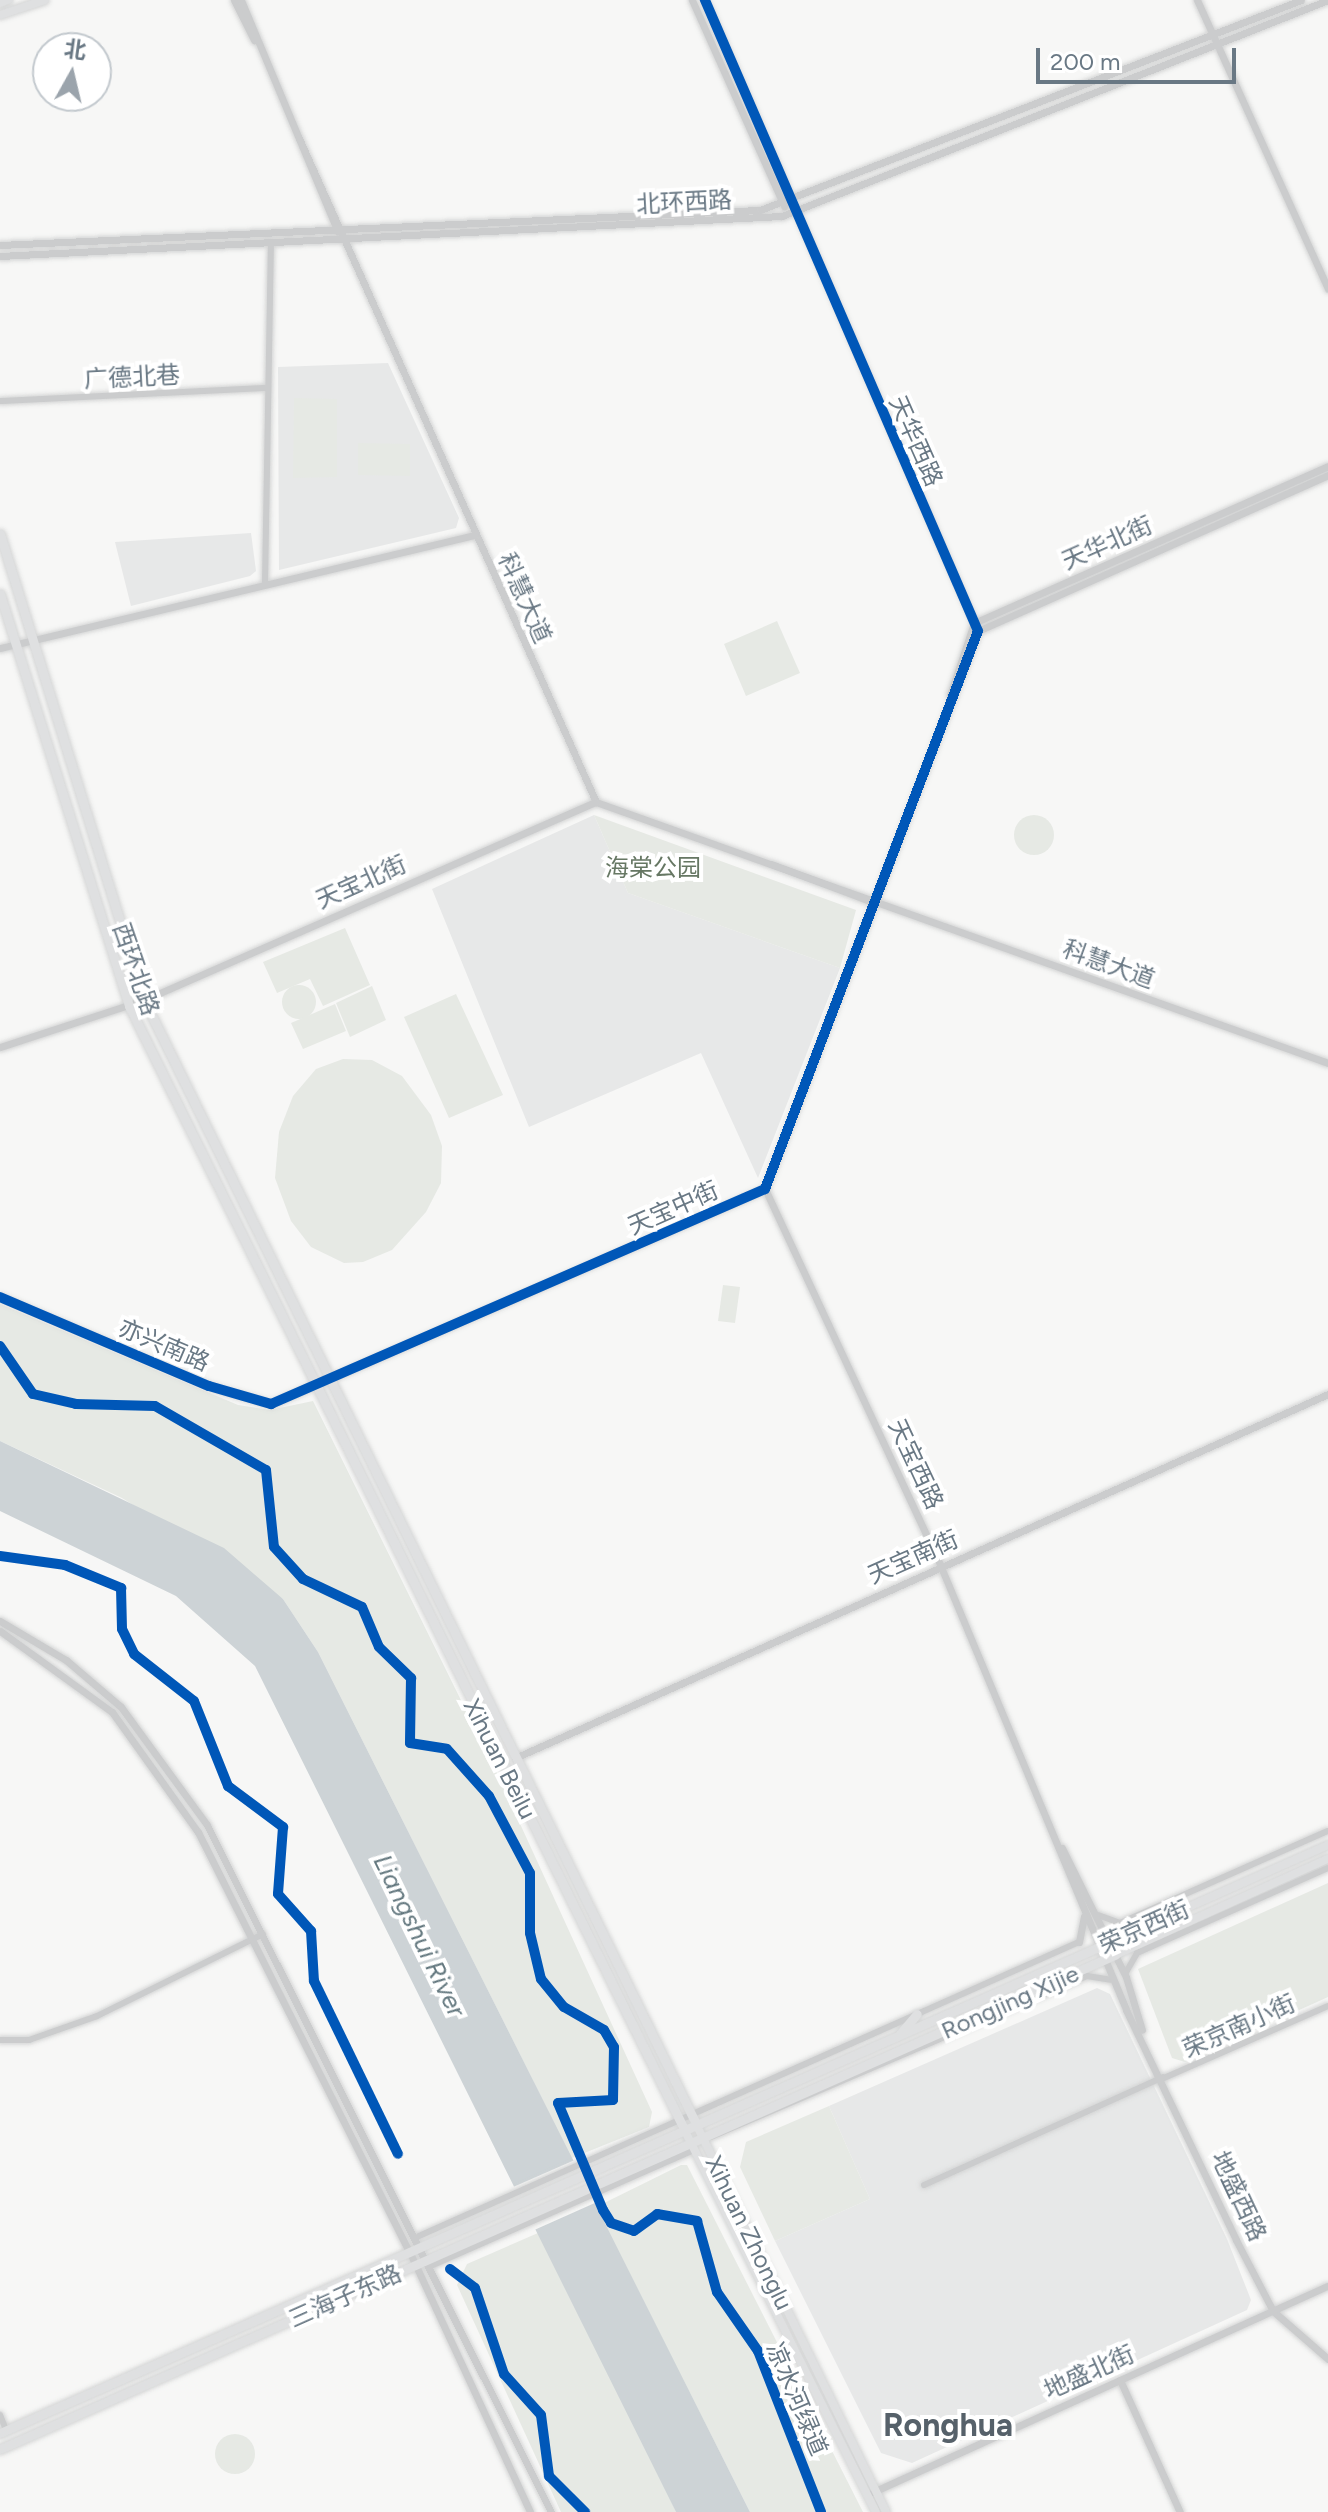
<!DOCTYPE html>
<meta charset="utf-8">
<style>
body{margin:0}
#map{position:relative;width:1328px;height:2512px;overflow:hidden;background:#f7f7f6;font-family:Figtree,"Noto Sans SC",sans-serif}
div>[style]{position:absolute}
.built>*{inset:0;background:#e7e8e8}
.green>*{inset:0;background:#e6e9e4}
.round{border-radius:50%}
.water>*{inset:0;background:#cdd3d6}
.pier>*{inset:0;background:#f7f7f6}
.roads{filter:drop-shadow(0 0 2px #d4d5d5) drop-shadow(0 0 2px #d4d5d5)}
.minor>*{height:6px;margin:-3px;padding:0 3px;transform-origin:3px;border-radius:3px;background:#cbcccd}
.tertiary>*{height:7px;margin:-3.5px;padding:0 3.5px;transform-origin:3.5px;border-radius:3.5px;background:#cbcccd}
.secondary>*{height:8px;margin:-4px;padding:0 4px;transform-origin:4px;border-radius:4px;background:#dfe0e1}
.primary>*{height:9px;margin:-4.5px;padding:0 4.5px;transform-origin:4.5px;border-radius:4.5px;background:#dfe0e1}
.cycleway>*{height:10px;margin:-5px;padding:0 5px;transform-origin:5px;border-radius:5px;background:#0057b8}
span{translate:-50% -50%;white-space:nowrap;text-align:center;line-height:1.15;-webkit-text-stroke:8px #fff;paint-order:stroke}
.street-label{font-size:24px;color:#697884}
.park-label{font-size:24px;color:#667763}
.water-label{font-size:26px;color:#64787f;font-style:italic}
.district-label{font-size:32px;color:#56616a;font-weight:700}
.north{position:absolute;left:32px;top:32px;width:80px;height:80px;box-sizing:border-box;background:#fff;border:2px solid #c3c9ce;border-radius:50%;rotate:8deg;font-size:22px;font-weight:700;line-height:32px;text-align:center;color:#697884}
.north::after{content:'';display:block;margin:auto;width:28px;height:36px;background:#9ba4ac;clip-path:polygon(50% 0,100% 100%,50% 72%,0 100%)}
.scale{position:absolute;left:1036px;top:48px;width:200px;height:36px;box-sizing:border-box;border:4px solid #697884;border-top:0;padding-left:10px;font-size:24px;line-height:28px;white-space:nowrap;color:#697884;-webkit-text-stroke:6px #fff;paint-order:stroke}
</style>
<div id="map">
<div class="built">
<i style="clip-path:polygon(388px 363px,459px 518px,456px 528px,279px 570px,278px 367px)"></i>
<i style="clip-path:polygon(251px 533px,256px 571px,250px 576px,131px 606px,115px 542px)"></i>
<i style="clip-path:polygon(594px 815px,628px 893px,840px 968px,758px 1178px,701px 1053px,529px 1127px,432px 889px)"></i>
<i style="clip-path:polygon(1097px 1988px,1110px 1994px,1227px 2239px,1251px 2300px,1247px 2310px,912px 2463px,881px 2453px,775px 2241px,870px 2199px,829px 2106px)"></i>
</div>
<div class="green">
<i style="clip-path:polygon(294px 398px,337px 399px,337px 477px,293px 478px)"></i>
<i style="clip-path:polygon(358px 443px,410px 444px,410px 476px,358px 475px)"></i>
<i style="clip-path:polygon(777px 621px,800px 673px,746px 696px,724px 644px)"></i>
<i class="round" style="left:1014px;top:815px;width:40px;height:40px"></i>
<i style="clip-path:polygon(594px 815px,856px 910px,840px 968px,628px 893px)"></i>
<i style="clip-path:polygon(345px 928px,370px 985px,323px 1006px,310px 979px,277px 993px,263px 962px)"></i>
<i class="round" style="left:282px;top:985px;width:34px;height:34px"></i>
<i style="clip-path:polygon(372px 986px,386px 1020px,350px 1037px,336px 1003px)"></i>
<i style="clip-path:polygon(456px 994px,503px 1095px,449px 1118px,404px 1017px)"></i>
<i style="clip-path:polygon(335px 1004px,346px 1031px,303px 1049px,291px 1023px)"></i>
<i style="clip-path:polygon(343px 1059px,372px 1060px,402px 1076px,431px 1115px,442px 1146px,441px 1183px,426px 1212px,392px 1250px,363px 1262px,344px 1263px,311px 1247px,291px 1221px,275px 1178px,279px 1132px,293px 1096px,316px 1069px)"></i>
<i style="clip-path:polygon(723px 1285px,740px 1287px,735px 1323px,718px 1321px)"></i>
<i style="clip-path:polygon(0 1304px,238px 1405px,270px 1410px,313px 1401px,494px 1767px,652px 2112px,649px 2127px,572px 2158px,318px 1652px,283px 1599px,122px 1498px,0 1441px)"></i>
<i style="clip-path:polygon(1328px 1883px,1328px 1997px,1185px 2062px,1172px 2058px,1138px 1969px)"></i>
<i style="clip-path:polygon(829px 2106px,870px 2199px,775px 2241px,740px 2167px,746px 2142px)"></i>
<i style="clip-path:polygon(681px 2165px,687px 2165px,863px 2512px,750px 2512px,596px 2207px)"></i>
<i style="clip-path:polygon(538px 2233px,651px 2456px,676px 2512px,561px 2512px,457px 2285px,467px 2264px)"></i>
<i class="round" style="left:215px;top:2434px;width:40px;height:40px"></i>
</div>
<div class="water">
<i style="clip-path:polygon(0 1441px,224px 1548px,283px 1599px,318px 1652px,750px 2512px,676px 2512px,255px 1666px,176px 1596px,0 1511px)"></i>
</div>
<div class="pier">
<i style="clip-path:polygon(577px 2159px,597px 2202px,532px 2231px,511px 2188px)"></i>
</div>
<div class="roads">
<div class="minor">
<i style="left:0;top:401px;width:266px;rotate:-2.8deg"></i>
<i style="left:265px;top:583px;width:341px;rotate:-89deg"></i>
<i style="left:1098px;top:1915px;width:23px;rotate:20deg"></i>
<i style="left:1120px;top:1923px;width:227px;rotate:-23.9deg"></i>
<i style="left:1125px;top:1974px;width:24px;rotate:-60deg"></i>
<i style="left:1137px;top:1953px;width:209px;rotate:-24deg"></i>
<i style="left:0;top:2040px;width:29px"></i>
<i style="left:29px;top:2040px;width:72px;rotate:-19.4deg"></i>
<i style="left:97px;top:2016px;width:185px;rotate:-26.3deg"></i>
<i style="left:1164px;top:2078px;width:179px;rotate:-23.7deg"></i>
<i style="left:711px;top:2137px;width:409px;rotate:-23.2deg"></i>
<i style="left:1087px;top:1976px;width:24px;rotate:9deg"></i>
<i style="left:924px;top:2185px;width:262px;rotate:-24.3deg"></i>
<i style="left:419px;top:2236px;width:723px;rotate:-24.01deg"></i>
<i style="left:433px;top:2265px;width:285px;rotate:-23.8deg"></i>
<i style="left:0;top:2415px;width:16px;rotate:68deg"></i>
</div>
<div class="tertiary">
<i style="left:234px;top:0;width:45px;rotate:63.4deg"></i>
<i style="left:241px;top:0;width:251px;rotate:67.3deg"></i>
<i style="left:692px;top:0;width:226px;rotate:65.9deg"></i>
<i style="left:1197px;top:0;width:317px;rotate:65.6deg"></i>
<i style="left:298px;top:136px;width:730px;rotate:65.89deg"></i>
<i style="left:596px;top:802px;width:777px;rotate:19.62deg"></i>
<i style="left:0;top:245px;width:761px;rotate:-2.64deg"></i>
<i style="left:760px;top:210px;width:580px;rotate:-21.21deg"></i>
<i style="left:0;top:256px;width:783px;rotate:-2.93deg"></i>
<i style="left:782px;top:216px;width:587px;rotate:-21.58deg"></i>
<i style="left:978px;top:631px;width:383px;rotate:-24deg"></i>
<i style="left:0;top:648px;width:488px;rotate:-13.4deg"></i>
<i style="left:950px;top:695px;width:76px;rotate:-71.6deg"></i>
<i style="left:974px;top:623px;width:387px;rotate:-23.9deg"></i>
<i style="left:771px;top:864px;width:106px;rotate:20.5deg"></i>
<i style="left:0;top:1047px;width:151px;rotate:-18.1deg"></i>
<i style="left:144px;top:1000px;width:493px;rotate:-23.7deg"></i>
<i style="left:765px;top:1189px;width:417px;rotate:65deg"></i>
<i style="left:941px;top:1567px;width:480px;rotate:67.3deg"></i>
<i style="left:1126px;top:2010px;width:255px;rotate:64.4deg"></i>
<i style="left:1236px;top:2240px;width:80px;rotate:62.5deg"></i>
<i style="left:1273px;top:2311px;width:73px;rotate:41.1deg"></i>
<i style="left:0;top:1297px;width:227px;rotate:23.1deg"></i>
<i style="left:209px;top:1386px;width:65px;rotate:16.2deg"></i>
<i style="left:271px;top:1404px;width:539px;rotate:-23.52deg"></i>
<i style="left:765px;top:1189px;width:597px;rotate:-69.11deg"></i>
<i style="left:978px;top:631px;width:688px;rotate:-113.4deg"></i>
<i style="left:0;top:1621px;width:77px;rotate:30.6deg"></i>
<i style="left:66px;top:1660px;width:72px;rotate:40.5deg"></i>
<i style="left:121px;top:1707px;width:146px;rotate:53.9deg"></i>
<i style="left:207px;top:1825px;width:768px;rotate:63.4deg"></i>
<i style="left:0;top:1631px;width:138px;rotate:35.9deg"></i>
<i style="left:112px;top:1712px;width:148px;rotate:54.4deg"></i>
<i style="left:198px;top:1832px;width:471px;rotate:63.3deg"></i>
<i style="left:410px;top:2253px;width:285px;rotate:65.1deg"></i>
<i style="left:515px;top:1758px;width:891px;rotate:-24.12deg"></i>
<i style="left:1062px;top:1848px;width:144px;rotate:63.6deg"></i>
<i style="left:1126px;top:1977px;width:55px;rotate:73.2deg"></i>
<i style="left:1079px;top:1942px;width:26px;rotate:-79deg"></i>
<i style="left:1120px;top:2380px;width:145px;rotate:65.6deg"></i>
<i style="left:873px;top:2492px;width:499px;rotate:-24.4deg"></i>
</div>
<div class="secondary">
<i style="left:0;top:3px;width:9px;rotate:-21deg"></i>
<i style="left:0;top:15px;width:47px;rotate:-18.4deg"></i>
<i style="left:1110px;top:1942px;width:239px;rotate:-24deg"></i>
<i style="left:1115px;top:1955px;width:234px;rotate:-24.3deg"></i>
<i style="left:697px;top:2126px;width:430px;rotate:63.9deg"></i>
<i style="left:685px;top:2131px;width:426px;rotate:63.4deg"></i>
</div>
<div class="primary">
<i style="left:0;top:534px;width:488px;rotate:72.8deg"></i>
<i style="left:144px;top:1000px;width:1254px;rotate:63.84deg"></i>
<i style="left:0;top:594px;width:432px;rotate:72.6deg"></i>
<i style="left:129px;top:1006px;width:1255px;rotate:63.7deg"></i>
<i style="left:900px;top:2034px;width:26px;rotate:-50deg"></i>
<i style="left:0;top:2433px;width:1214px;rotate:-23.86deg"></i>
<i style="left:0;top:2449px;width:1220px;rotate:-23.9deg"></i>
</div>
</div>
<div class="cycleway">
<i style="left:0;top:1297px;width:227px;rotate:23.1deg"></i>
<i style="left:209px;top:1386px;width:65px;rotate:16.2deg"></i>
<i style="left:271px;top:1404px;width:539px;rotate:-23.52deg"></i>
<i style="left:765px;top:1189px;width:597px;rotate:-69.11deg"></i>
<i style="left:978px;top:631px;width:688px;rotate:-113.4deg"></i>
<i style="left:0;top:1346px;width:58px;rotate:55.5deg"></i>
<i style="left:33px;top:1394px;width:44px;rotate:13.1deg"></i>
<i style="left:76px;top:1404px;width:79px;rotate:1.5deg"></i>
<i style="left:155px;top:1406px;width:128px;rotate:30deg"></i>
<i style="left:266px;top:1470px;width:77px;rotate:84.1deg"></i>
<i style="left:274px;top:1547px;width:43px;rotate:47.8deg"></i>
<i style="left:303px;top:1579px;width:65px;rotate:25.4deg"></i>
<i style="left:362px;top:1607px;width:43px;rotate:67deg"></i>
<i style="left:379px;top:1647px;width:45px;rotate:44.1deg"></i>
<i style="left:411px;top:1678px;width:65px;rotate:90.9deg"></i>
<i style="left:410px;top:1743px;width:37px;rotate:9deg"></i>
<i style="left:447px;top:1749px;width:63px;rotate:48.2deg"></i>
<i style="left:489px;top:1796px;width:87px;rotate:62deg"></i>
<i style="left:530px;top:1873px;width:60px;rotate:90deg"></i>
<i style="left:530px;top:1933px;width:47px;rotate:76.6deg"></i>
<i style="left:541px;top:1979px;width:36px;rotate:51deg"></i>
<i style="left:564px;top:2007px;width:46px;rotate:29.9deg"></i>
<i style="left:604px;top:2030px;width:20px;rotate:60deg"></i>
<i style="left:614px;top:2047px;width:53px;rotate:91.1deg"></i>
<i style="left:613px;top:2100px;width:55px;rotate:176.9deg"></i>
<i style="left:558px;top:2103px;width:116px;rotate:67.2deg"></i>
<i style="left:603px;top:2210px;width:15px;rotate:58deg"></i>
<i style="left:611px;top:2223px;width:24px;rotate:19deg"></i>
<i style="left:634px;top:2231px;width:29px;rotate:-36deg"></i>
<i style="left:657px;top:2214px;width:41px;rotate:9.9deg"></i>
<i style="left:697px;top:2221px;width:74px;rotate:74.3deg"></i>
<i style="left:717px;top:2292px;width:72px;rotate:55.2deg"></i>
<i style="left:758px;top:2351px;width:173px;rotate:68.6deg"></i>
<i style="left:0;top:1556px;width:66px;rotate:7.9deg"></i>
<i style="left:65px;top:1565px;width:61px;rotate:22.3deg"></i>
<i style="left:121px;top:1588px;width:41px;rotate:88.6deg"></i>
<i style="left:122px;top:1629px;width:28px;rotate:64deg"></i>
<i style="left:134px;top:1654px;width:76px;rotate:38.1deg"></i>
<i style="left:194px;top:1701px;width:92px;rotate:68.2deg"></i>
<i style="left:228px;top:1786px;width:69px;rotate:36.7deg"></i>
<i style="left:283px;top:1827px;width:67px;rotate:94.3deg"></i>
<i style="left:278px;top:1894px;width:50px;rotate:48.3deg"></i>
<i style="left:311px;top:1931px;width:50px;rotate:86.6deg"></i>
<i style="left:314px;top:1981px;width:192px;rotate:64.1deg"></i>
<i style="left:450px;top:2269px;width:31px;rotate:37deg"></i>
<i style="left:475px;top:2288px;width:91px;rotate:71.4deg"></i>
<i style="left:504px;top:2374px;width:55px;rotate:47.9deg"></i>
<i style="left:541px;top:2415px;width:62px;rotate:82.5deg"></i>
<i style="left:549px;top:2476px;width:51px;rotate:45deg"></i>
</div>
<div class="street-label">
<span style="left:684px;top:202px;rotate:-3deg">北环西路</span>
<span style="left:132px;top:377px;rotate:-3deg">广德北巷</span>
<span style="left:916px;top:441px;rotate:66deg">天华西路</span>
<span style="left:1107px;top:543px;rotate:-24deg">天华北街</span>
<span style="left:525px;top:598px;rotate:66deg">科慧大道</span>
<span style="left:361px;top:882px;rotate:-24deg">天宝北街</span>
<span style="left:1109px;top:964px;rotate:20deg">科慧大道</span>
<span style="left:136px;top:969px;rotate:71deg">西环北路</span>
<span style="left:673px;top:1208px;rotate:-24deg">天宝中街</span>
<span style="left:164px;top:1345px;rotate:23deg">亦兴南路</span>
<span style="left:916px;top:1464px;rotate:65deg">天宝西路</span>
<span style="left:913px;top:1557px;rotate:-24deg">天宝南街</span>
<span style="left:500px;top:1759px;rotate:63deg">Xihuan Beilu</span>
<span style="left:1144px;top:1927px;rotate:-24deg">荣京西街</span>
<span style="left:1010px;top:2002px;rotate:-24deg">Rongjing Xijie</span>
<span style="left:1239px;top:2026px;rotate:-24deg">荣京南小街</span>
<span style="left:1239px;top:2196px;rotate:65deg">地盛西路</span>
<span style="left:749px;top:2233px;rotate:64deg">Xihuan Zhonglu</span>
<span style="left:345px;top:2296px;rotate:-24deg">三海子东路</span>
<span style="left:1089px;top:2372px;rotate:-24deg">地盛北街</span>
<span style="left:797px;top:2399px;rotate:67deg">凉水河绿道</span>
</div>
<div class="park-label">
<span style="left:653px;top:868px">海棠公园</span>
</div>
<div class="water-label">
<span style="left:419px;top:1936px;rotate:64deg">Liangshui River</span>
</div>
<div class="district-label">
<span style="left:948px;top:2425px">Ronghua</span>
</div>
<div class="north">北</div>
<div class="scale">200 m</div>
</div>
